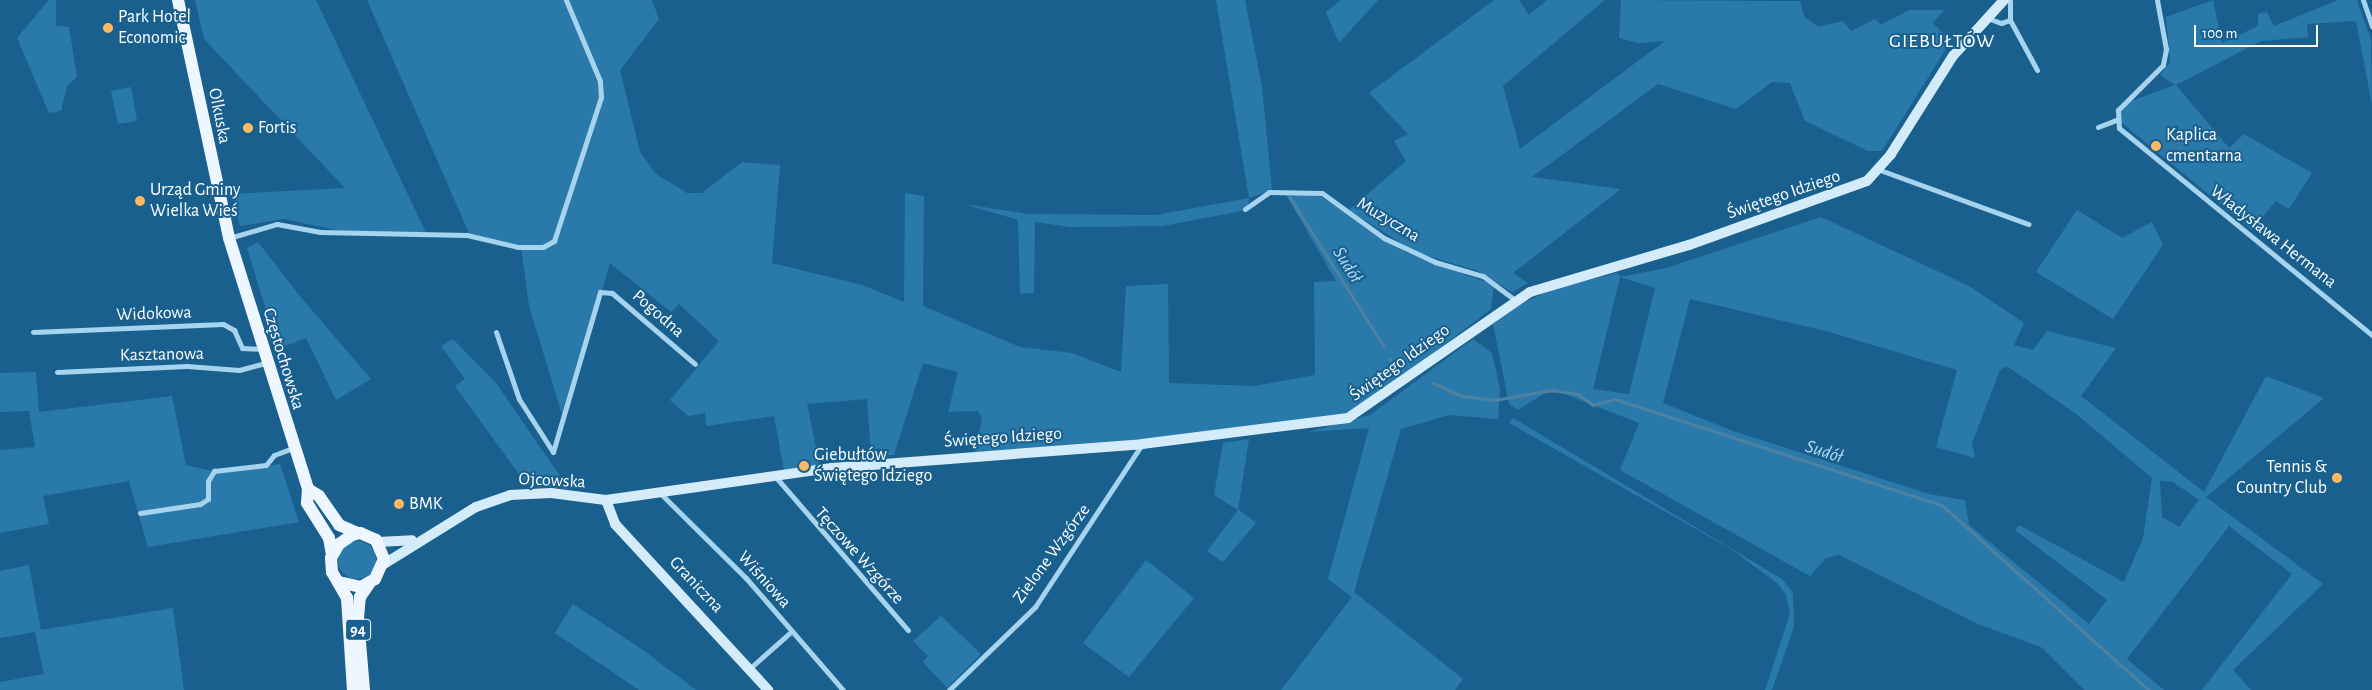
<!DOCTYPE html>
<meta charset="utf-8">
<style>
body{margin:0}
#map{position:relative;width:2372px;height:690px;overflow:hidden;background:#19608e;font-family:"Alegreya Sans",sans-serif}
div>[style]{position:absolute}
.green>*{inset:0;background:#297aab}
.round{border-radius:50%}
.stream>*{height:2.5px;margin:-1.25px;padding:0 1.25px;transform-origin:1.25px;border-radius:1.25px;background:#4f81a1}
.street>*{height:5px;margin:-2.5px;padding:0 2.5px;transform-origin:2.5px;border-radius:2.5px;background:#a6d3ee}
.secondary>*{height:10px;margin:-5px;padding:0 5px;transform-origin:5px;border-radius:5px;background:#d4ebfa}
.primary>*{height:12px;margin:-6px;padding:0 6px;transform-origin:6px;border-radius:6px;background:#eef7ff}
.dots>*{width:14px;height:14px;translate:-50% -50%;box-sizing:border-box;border:2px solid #19608e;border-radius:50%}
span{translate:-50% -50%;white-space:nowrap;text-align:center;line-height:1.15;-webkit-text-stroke:4px #19608e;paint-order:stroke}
.shield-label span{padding:1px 4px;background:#19608e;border:1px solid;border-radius:4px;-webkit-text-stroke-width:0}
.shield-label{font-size:16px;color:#fff;font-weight:700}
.poi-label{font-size:18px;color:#fff}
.left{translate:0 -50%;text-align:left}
.right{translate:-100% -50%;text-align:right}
.street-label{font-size:18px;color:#fff}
.water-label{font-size:19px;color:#b2dcf5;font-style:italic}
.quarter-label{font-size:20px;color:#fff;letter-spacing:1px}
.scale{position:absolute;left:2194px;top:25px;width:124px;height:22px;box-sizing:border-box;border:2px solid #fff;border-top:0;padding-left:6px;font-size:15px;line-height:18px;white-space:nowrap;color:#fff;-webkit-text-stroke:4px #19608e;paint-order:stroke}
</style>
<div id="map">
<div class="green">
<i style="clip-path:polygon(49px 0,56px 0,56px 26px,69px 27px,77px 77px,67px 86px,61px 111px,49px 113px,17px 38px)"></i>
<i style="clip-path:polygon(195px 0,316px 0,426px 233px,341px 231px,284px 219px,240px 226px,232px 194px,345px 188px,204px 39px)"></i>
<i style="clip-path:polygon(367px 0,652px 0,659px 19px,620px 70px,640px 152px,656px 174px,687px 193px,702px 193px,742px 162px,780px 165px,772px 263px,862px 285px,904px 302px,905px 193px,924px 196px,923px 306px,1020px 347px,1072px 353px,1121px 372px,1126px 286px,1168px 284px,1169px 383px,1254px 386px,1315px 375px,1314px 282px,1336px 281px,1286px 195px,1317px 194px,1407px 253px,1494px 285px,1491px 309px,1360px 409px,1339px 416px,1143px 441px,975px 452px,982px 419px,978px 411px,948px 412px,958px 372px,923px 363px,894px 455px,871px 455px,867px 399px,807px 404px,820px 467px,784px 471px,774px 416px,706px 426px,705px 413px,688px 416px,670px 400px,719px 341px,679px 304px,671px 312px,610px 263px,564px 421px,529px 306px,521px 246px,469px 233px)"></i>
<i style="clip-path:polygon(1216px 0,1245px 0,1262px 87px,1272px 190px,1249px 198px,1247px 210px,1163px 226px,1071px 227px,1035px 222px,1034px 293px,1020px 294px,1018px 220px,964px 204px,1028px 214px,1156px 215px,1249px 198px)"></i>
<i style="clip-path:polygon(1341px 0,1378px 0,1339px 43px,1326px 12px)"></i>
<i style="clip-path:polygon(1494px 0,1519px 0,1529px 15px,1547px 0,1605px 0,1503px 86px,1520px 149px,1665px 41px,1638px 43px,1619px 38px,1621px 0,1800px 1px,1804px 16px,1818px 27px,1843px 21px,1851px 31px,1875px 19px,1881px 25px,1909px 10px,1944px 10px,1933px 23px,1951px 41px,1882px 151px,1868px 151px,1805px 121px,1790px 83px,1772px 82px,1736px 109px,1658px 84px,1532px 177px,1621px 189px,1513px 273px,1528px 283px,1512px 292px,1478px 271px,1415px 252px,1349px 210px,1406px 161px,1394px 141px,1408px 134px,1369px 93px)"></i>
<i style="clip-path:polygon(2213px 0,2222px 43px,2258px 26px,2258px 14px,2267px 12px,2274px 26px,2338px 0,2357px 0,2371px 40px,2372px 105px,2356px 21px,2307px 24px,2308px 37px,2261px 41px,2176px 85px,2229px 148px,2244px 134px,2312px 173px,2289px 209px,2276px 201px,2252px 230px,2121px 122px,2120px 113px,2131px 101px,2175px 85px,2160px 75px,2170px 62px,2166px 17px)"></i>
<i style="clip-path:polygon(131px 87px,137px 121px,118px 124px,111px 91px)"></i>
<i style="clip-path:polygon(2077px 210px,2122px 238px,2152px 222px,2163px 245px,2113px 319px,2036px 272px)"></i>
<i style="clip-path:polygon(evenodd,1821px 217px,1969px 286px,2024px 323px,2014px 345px,2033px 350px,2047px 331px,2116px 348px,2081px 396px,2204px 492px,2266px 376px,2324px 398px,2206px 497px,2323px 584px,2233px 670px,2251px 690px,2202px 690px,2292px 574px,2229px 526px,2127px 659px,2164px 690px,2084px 690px,2041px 647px,1978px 624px,1839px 555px,1826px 558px,1810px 576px,1620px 470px,1639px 423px,1562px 393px,1545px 393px,1518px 410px,1509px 404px,1493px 324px,1520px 304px,1554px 289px,1617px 273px,1621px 277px,1666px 268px,1821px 217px,1620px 277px,1655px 288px,1629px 394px,1593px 389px,1620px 277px,1821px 217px,1690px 299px,1826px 331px,1957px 370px,1936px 447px,1975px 458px,1972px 443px,2000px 370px,2007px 366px,2075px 413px,2152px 478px,2143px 538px,2124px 582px,2019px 525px,2015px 530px,2107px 600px,2089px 624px,1969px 525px,1965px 500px,1929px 494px,1733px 431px,1663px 403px,1690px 299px,1821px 217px,2160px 481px,2173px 482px,2199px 500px,2179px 527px,2162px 517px,2160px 481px)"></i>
<i style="clip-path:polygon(258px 242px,299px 295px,371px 379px,336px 400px,306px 338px,278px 349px,247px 248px)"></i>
<i style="clip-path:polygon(453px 339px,496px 383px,569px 489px,527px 485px,455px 386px,465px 379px,441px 346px)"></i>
<i style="clip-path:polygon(1473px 339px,1492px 353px,1500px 389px,1498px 419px,1449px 415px,1401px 429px,1354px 592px,1463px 679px,1455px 690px,1281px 690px,1352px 597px,1328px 579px,1369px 428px,1308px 432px,1370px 415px)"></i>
<i style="clip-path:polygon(36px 372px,39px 412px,172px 396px,186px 465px,221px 473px,280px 464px,299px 522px,148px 547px,129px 481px,43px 496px,49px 524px,0 533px,0 450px,35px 447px,29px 411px,0 412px,0 373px)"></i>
<i style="clip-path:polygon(1513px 418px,1782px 579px,1793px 593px,1794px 627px,1772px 690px,1765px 690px,1790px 614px,1786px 595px,1777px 583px,1731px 549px,1509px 423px)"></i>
<i style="clip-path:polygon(1249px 439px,1238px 509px,1256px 523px,1223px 562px,1207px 551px,1238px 510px,1214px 495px,1223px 443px)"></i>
<i class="round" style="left:338px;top:541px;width:38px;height:38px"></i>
<i style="clip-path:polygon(1146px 560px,1194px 598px,1129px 677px,1083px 643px)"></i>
<i style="clip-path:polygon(29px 565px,41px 630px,173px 608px,184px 690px,0 690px,0 682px,44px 674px,35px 632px,0 638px,0 571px)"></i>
<i style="clip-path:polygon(573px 604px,640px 648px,696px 690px,639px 690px,555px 633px)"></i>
<i style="clip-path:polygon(941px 616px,981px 654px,947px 688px,923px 662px,928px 656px,913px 641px)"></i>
</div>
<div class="stream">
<i style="left:1290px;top:197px;width:176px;rotate:57.8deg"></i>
<i style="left:1390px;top:359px;width:15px;rotate:53deg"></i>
<i style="left:1433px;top:383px;width:32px;rotate:24deg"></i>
<i style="left:1462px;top:396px;width:33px;rotate:7deg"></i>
<i style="left:1495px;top:400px;width:58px;rotate:-10deg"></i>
<i style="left:1552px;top:390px;width:26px;rotate:9deg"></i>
<i style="left:1578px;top:394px;width:19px;rotate:36deg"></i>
<i style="left:1593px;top:405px;width:23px;rotate:-15deg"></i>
<i style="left:1615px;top:399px;width:344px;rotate:18deg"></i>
<i style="left:1942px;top:505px;width:278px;rotate:41.8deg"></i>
</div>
<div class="street">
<i style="left:2157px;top:0;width:50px;rotate:79.6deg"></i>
<i style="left:2166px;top:49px;width:16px;rotate:101deg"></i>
<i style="left:2163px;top:65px;width:64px;rotate:135deg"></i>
<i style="left:2118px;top:110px;width:18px;rotate:87deg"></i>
<i style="left:2119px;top:128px;width:327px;rotate:39.3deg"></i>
<i style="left:2363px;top:0;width:28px;rotate:71deg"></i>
<i style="left:1990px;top:19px;width:12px;rotate:20deg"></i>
<i style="left:2001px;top:23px;width:9px;rotate:-18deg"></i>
<i style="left:2010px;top:20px;width:20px;rotate:-90deg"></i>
<i style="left:2010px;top:20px;width:57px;rotate:61.6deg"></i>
<i style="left:2098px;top:127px;width:19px;rotate:-21deg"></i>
<i style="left:1880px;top:170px;width:158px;rotate:20deg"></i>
<i style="left:1245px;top:209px;width:29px;rotate:-35deg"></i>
<i style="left:1269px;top:192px;width:53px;rotate:1.1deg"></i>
<i style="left:1322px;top:193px;width:77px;rotate:36deg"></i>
<i style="left:1384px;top:238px;width:56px;rotate:25.2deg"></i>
<i style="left:1435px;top:262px;width:50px;rotate:16.3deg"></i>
<i style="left:1483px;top:276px;width:40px;rotate:37deg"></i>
<i style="left:229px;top:238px;width:50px;rotate:-16.3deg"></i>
<i style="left:277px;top:224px;width:44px;rotate:10.5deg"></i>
<i style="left:320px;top:232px;width:147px;rotate:1.2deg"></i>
<i style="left:467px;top:235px;width:52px;rotate:13.2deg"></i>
<i style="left:518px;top:247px;width:25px"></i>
<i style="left:543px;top:247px;width:13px;rotate:-29deg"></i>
<i style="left:554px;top:241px;width:151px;rotate:-71.9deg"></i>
<i style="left:601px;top:97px;width:16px;rotate:-94deg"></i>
<i style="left:600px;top:81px;width:88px;rotate:-112.8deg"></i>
<i style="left:33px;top:332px;width:190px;rotate:-2.4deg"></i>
<i style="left:223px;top:324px;width:13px;rotate:29deg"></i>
<i style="left:234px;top:330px;width:20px;rotate:66deg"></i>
<i style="left:242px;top:348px;width:20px;rotate:3deg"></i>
<i style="left:496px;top:332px;width:71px;rotate:71.1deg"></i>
<i style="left:519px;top:399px;width:63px;rotate:57.3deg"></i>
<i style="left:57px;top:372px;width:130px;rotate:-2.6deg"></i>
<i style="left:187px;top:366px;width:52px;rotate:4.4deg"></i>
<i style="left:239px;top:370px;width:28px;rotate:-15deg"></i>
<i style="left:553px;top:452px;width:167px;rotate:-73.6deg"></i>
<i style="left:600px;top:292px;width:12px;rotate:5deg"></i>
<i style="left:612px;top:293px;width:109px;rotate:40.5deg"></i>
<i style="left:774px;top:475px;width:205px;rotate:49.2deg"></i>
<i style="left:660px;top:493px;width:121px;rotate:44.7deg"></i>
<i style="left:746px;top:578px;width:148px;rotate:49.1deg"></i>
<i style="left:140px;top:513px;width:61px;rotate:-8.5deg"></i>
<i style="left:200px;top:504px;width:9px;rotate:-32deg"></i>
<i style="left:208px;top:499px;width:18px;rotate:-90deg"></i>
<i style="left:208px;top:481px;width:12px;rotate:-59deg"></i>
<i style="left:214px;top:471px;width:52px;rotate:-6.6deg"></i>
<i style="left:266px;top:465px;width:13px;rotate:-51deg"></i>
<i style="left:274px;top:455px;width:20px;rotate:-20deg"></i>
<i style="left:749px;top:669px;width:57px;rotate:-41.5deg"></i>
<i style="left:949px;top:690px;width:120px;rotate:-44deg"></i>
<i style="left:1035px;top:607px;width:195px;rotate:-56.7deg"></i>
</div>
<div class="secondary">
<i style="left:606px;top:500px;width:26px;rotate:69deg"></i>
<i style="left:615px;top:524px;width:226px;rotate:47.3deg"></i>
<i style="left:378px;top:542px;width:34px;rotate:-3deg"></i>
<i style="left:384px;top:564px;width:108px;rotate:-31.8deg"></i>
<i style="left:476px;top:507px;width:36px;rotate:-19deg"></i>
<i style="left:510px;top:495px;width:41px;rotate:-2.8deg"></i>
<i style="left:551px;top:493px;width:55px;rotate:7.3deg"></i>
<i style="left:606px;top:500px;width:228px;rotate:-8.1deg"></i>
<i style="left:832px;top:468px;width:311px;rotate:-4.4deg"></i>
<i style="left:1142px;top:444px;width:208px;rotate:-7.2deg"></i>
<i style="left:1348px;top:418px;width:221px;rotate:-34.7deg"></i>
<i style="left:1530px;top:292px;width:166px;rotate:-16.5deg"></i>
<i style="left:1689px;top:245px;width:189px;rotate:-19.8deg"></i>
<i style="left:1867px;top:181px;width:36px;rotate:-48deg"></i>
<i style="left:1891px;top:154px;width:116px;rotate:-57.7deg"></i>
<i style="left:1953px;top:56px;width:76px;rotate:-47.7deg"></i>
</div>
<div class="primary">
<i style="left:178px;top:0;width:243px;rotate:77.9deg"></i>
<i style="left:229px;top:238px;width:263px;rotate:72.5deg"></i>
<i style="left:308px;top:489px;width:14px;rotate:94deg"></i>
<i style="left:307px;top:503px;width:41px;rotate:57.8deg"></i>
<i style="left:329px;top:538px;width:17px;rotate:80deg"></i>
<i style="left:308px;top:489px;width:13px;rotate:32deg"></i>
<i style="left:319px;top:496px;width:35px;rotate:55deg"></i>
<i style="left:339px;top:525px;width:21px;rotate:23deg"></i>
<i style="left:339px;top:582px;width:23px;rotate:13deg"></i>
<i style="left:361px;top:587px;width:16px;rotate:-30deg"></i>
<i style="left:375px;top:579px;width:22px;rotate:-66deg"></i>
<i style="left:384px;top:559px;width:21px;rotate:-113deg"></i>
<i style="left:376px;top:540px;width:17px;rotate:-156deg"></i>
<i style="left:360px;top:533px;width:8px;rotate:166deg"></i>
<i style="left:352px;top:535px;width:16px;rotate:145deg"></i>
<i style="left:339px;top:544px;width:16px;rotate:120deg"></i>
<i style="left:331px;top:558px;width:14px;rotate:86deg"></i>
<i style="left:332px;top:572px;width:30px;rotate:60deg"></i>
<i style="left:347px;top:598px;width:92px;rotate:86.3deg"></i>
<i style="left:364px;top:690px;width:72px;rotate:-94.8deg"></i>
<i style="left:358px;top:618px;width:21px;rotate:-85deg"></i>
<i style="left:360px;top:597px;width:16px;rotate:-55deg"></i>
</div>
<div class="dots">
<i style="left:108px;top:28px;background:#ffb864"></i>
<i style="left:248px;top:128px;background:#ffb864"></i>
<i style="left:2156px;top:146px;background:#ffb864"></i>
<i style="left:140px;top:201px;background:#ffb864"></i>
<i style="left:804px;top:466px;background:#ffb864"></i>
<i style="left:2337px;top:478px;background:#ffb864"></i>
<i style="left:399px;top:504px;background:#ffb864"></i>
</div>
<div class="shield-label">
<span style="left:358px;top:630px">94</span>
</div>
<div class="poi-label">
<span class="left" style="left:118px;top:28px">Park Hotel<br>Economic</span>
<span class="left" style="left:258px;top:128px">Fortis</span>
<span class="left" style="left:2166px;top:146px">Kaplica<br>cmentarna</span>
<span class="left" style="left:150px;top:201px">Urząd Gminy<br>Wielka Wieś</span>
<span class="left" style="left:814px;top:466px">Giebułtów<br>Świętego Idziego</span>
<span class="right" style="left:2327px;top:478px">Tennis &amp;<br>Country Club</span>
<span class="left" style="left:409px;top:504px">BMK</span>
</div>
<div class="street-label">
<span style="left:219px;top:116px;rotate:79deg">Olkuska</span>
<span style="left:1784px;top:195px;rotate:-19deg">Świętego Idziego</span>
<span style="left:1388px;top:220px;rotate:31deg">Muzyczna</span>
<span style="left:2273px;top:237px;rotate:38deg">Władysława Hermana</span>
<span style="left:154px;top:314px;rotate:-2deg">Widokowa</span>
<span style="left:658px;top:314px;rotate:41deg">Pogodna</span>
<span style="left:162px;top:355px;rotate:-1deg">Kasztanowa</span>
<span style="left:283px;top:359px;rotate:73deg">Częstochowska</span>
<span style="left:1400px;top:363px;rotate:-36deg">Świętego Idziego</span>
<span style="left:1003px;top:438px;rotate:-4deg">Świętego Idziego</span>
<span style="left:552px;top:481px;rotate:3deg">Ojcowska</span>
<span style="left:1052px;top:554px;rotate:-54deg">Zielone Wzgórze</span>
<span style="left:859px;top:556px;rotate:48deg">Tęczowe Wzgórze</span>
<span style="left:764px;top:580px;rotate:48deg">Wiśniowa</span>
<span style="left:696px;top:585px;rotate:47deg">Graniczna</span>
</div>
<div class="water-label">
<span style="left:1347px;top:265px;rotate:58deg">Sudół</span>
<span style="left:1824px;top:452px;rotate:18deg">Sudół</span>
</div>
<div class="quarter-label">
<span style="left:1942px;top:41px">GIEBUŁTÓW</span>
</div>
<div class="scale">100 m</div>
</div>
